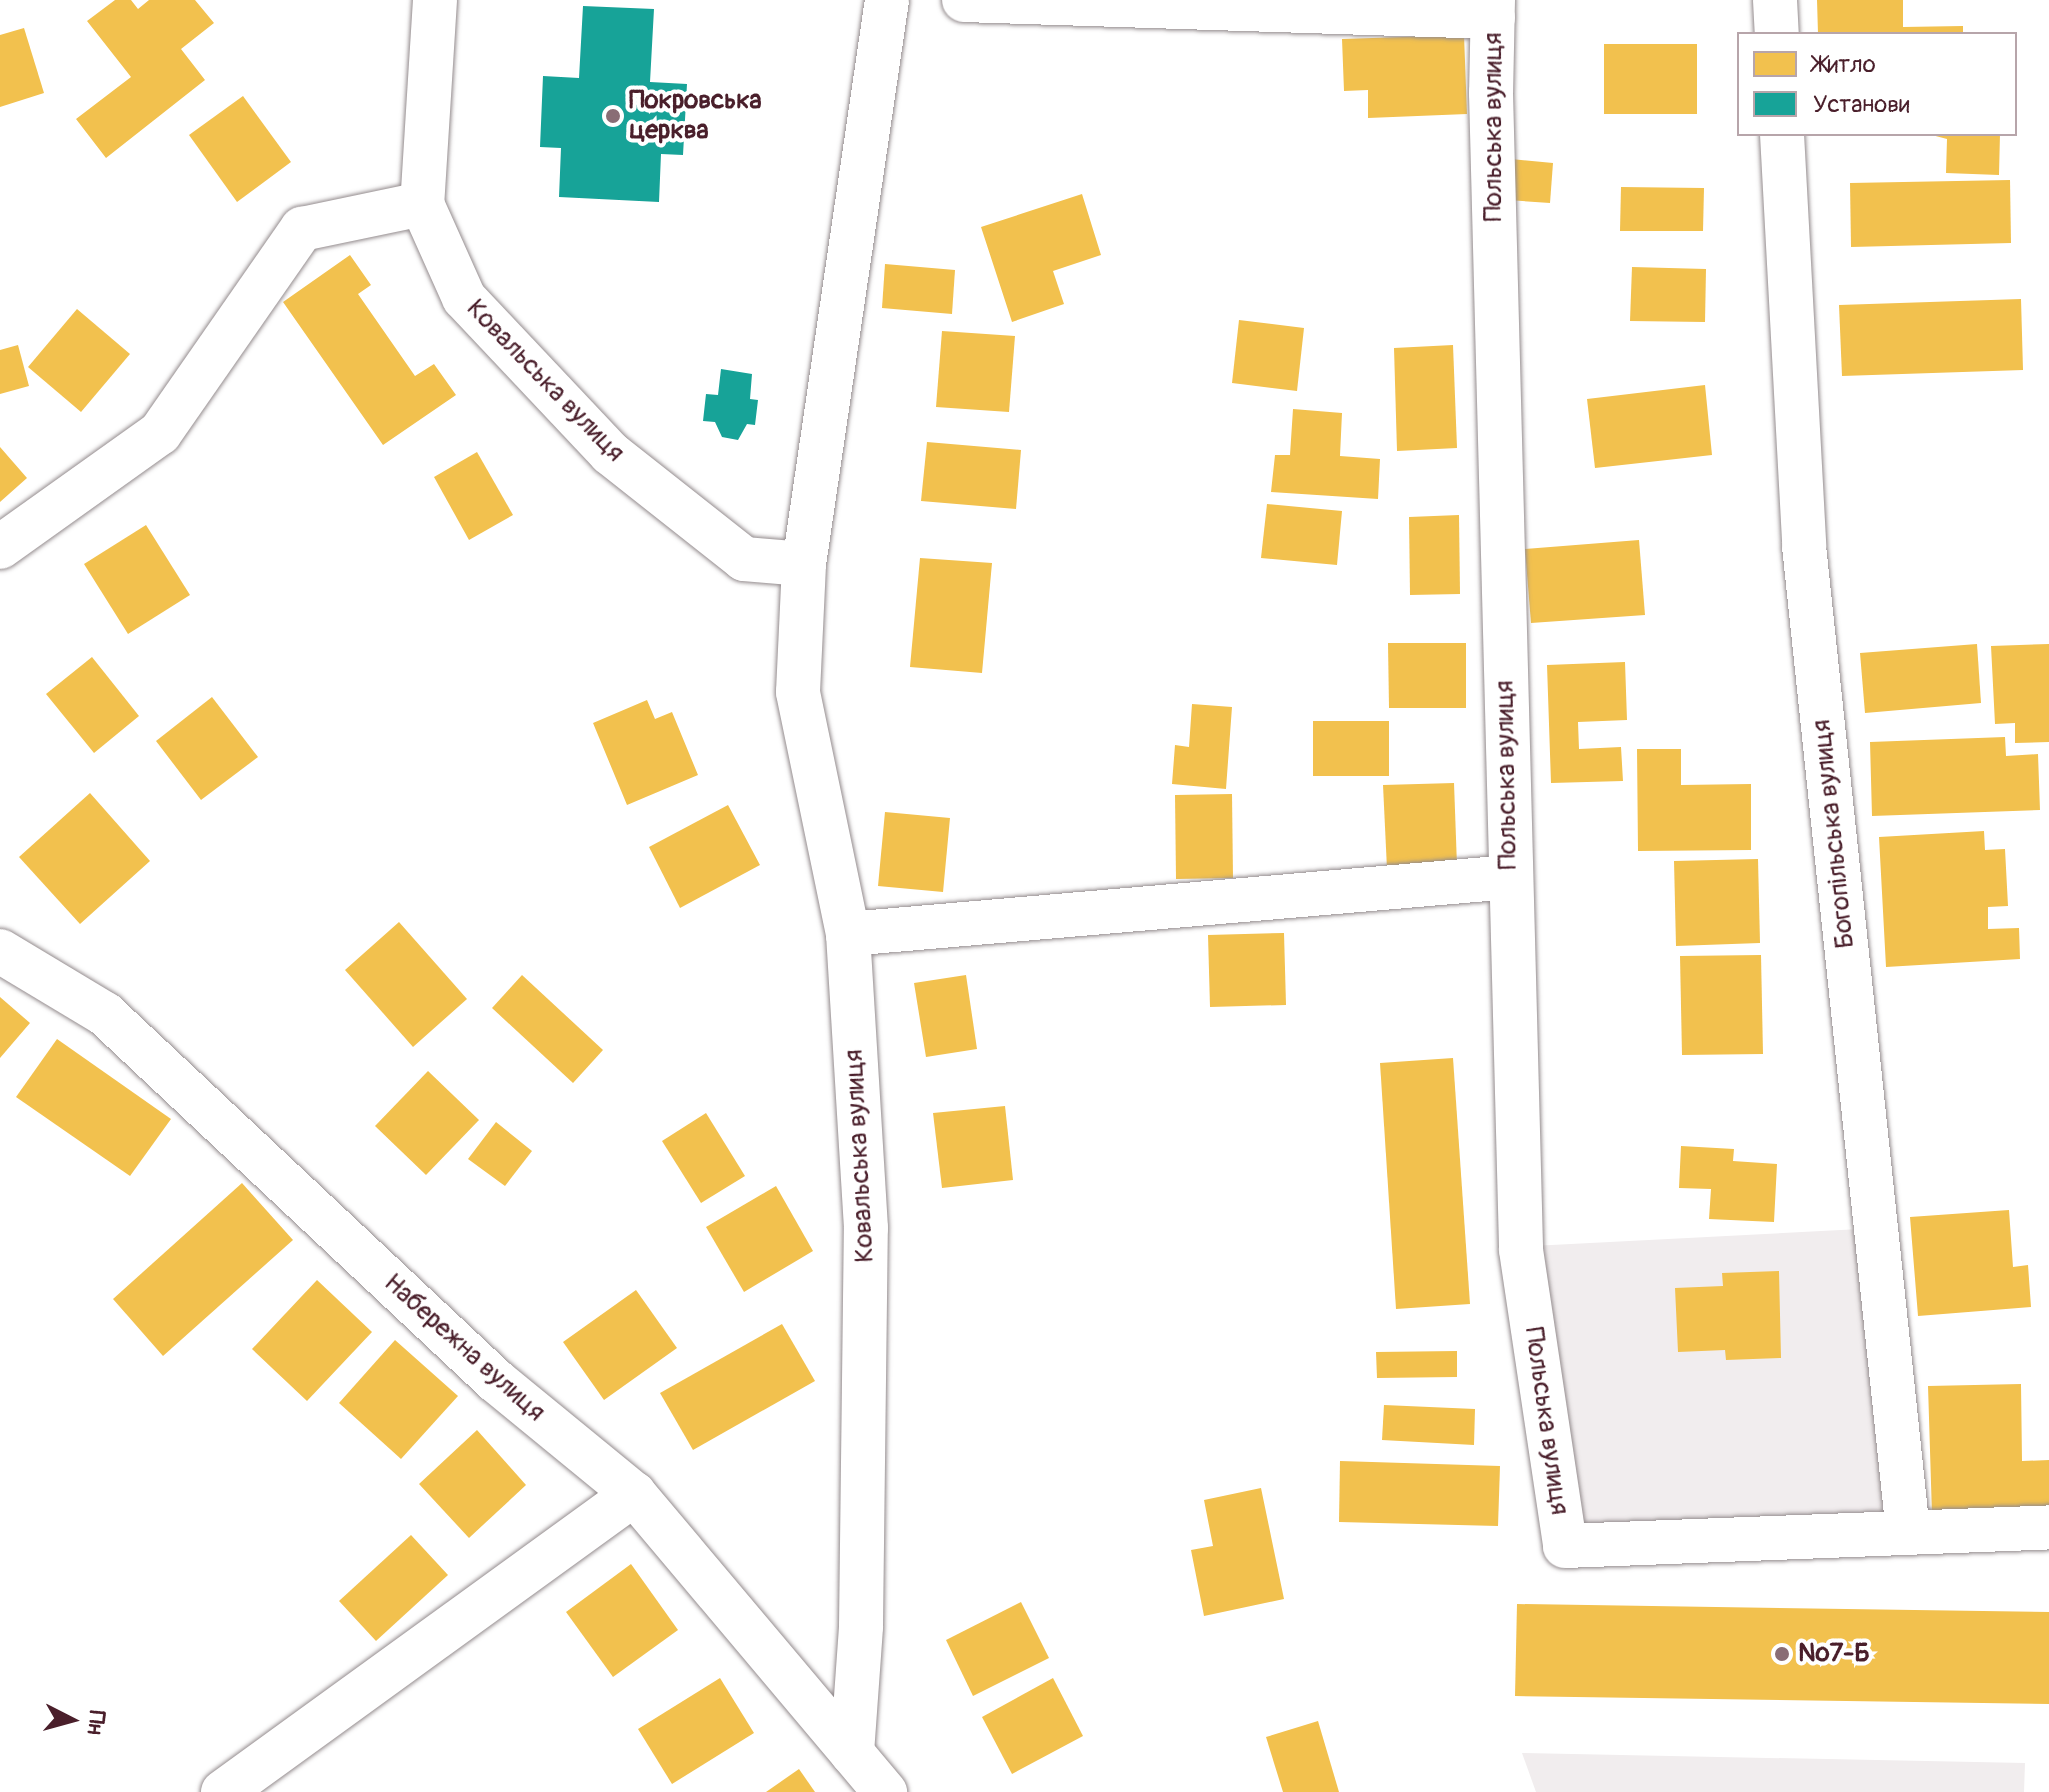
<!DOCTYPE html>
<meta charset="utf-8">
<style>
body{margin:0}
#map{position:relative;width:2049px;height:1792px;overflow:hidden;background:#fff;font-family:Pangolin,sans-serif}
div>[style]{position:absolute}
.green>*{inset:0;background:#f1edee}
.homes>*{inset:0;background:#f2c14e}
.public>*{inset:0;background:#17a398}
.roads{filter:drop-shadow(0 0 2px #948c8e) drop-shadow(0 0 2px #948c8e)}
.minor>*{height:44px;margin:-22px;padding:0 22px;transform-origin:22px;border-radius:22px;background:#fff}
.dots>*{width:22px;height:22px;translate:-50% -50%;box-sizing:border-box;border:4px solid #fff;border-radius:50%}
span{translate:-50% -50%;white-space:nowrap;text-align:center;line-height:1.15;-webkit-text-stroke:8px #fff;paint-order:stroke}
.poi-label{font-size:26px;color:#4a1f2b;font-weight:700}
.left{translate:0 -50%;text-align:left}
.street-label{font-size:26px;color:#4a1f2b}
.legend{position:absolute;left:1737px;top:32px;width:280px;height:104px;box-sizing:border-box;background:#fff;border:2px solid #b7a5aa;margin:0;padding:10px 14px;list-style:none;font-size:24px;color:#4a1f2b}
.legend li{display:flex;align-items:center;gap:16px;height:40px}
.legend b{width:40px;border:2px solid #b7a5aa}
.north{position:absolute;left:32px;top:1680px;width:80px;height:80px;-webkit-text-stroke:6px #fff;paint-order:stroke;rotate:96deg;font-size:22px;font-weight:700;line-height:32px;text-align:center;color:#4a1f2b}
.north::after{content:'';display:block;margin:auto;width:28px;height:36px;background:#4a1f2b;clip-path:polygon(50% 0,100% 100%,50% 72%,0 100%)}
</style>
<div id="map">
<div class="green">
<i style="clip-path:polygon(1860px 1229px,1890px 1515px,1576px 1536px,1532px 1246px)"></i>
<i style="clip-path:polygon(1522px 1753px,2025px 1763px,2024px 1792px,1536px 1792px)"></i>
</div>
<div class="homes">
<i style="clip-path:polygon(115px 0,131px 0,138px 9px,149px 0,195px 0,214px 23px,181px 49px,205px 80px,106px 158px,76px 119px,131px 77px,87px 21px)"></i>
<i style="clip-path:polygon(1817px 0,1903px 0,1903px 27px,1963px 26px,1963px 34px,1818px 34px)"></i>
<i style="clip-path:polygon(24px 28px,44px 93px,0 107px,0 35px)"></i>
<i style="clip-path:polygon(1464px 35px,1467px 114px,1368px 118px,1368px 90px,1344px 91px,1342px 39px)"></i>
<i style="clip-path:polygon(1604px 44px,1697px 44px,1697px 114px,1604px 114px)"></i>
<i style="clip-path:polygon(243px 96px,291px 162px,237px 202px,189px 135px)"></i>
<i style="clip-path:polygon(1928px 134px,2000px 134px,1999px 175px,1946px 173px,1947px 139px)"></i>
<i style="clip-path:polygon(1511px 159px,1553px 163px,1550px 203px,1508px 200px)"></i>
<i style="clip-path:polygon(2010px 180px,2011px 243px,1851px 247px,1850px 183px)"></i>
<i style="clip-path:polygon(1621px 187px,1704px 188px,1703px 231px,1620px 231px)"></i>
<i style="clip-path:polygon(1082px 194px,1101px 255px,1053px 271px,1064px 304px,1012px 322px,981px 227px)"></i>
<i style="clip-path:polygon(350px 255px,371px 285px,358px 294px,415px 376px,434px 364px,456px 395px,383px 445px,283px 302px)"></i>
<i style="clip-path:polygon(885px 264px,955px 270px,952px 314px,882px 308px)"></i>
<i style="clip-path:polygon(1632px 267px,1706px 269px,1705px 322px,1630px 321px)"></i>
<i style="clip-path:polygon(2021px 299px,2023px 370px,1842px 376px,1839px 305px)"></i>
<i style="clip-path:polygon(77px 309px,130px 354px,81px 412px,28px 367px)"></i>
<i style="clip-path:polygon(1239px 320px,1304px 328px,1297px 391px,1232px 383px)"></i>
<i style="clip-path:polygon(942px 331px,1015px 336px,1009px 412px,936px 407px)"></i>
<i style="clip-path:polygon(18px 345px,29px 386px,0 394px,0 350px)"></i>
<i style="clip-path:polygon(1453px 345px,1457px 448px,1397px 451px,1394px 348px)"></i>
<i style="clip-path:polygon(1705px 385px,1712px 455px,1595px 468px,1587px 399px)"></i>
<i style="clip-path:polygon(1293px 409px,1342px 413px,1340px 456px,1380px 459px,1378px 499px,1271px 492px,1275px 455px,1290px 455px)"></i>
<i style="clip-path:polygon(927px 442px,1021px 450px,1016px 509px,921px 501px)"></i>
<i style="clip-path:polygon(0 447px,27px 478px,0 502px)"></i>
<i style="clip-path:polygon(477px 452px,513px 515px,469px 540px,434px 477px)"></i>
<i style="clip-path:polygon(1267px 504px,1342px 511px,1337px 565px,1261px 558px)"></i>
<i style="clip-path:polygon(1459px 515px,1460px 594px,1410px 595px,1409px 517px)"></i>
<i style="clip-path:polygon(146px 525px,190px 595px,128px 634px,84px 564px)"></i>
<i style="clip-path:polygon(1639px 540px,1645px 615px,1531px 623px,1525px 549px)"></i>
<i style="clip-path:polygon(920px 558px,992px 563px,982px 673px,910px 667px)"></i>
<i style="clip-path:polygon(1388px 643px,1466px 643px,1466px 708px,1389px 708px)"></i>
<i style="clip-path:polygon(1977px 644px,1981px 703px,1865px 713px,1860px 653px)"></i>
<i style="clip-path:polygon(2049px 644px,2049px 742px,2015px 743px,2015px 723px,1995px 724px,1991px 646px)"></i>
<i style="clip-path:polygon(92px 657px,139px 716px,94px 753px,46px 694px)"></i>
<i style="clip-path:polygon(1625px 662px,1627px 720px,1578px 722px,1579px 749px,1621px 747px,1623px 781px,1551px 783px,1547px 665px)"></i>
<i style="clip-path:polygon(212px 697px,258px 757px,201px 800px,156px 741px)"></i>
<i style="clip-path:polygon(647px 700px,655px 719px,672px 712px,698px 775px,627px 805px,593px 723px)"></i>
<i style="clip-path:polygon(1192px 704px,1232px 707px,1226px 789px,1172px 784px,1175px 745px,1189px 747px)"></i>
<i style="clip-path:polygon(1313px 721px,1389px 721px,1389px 776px,1313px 776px)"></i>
<i style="clip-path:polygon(2005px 737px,2006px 756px,2038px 754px,2040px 810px,1872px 816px,1870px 742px)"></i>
<i style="clip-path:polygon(1637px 749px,1681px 749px,1681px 785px,1751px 784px,1751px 850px,1638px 851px)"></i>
<i style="clip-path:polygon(1454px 783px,1457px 866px,1387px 869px,1383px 785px)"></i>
<i style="clip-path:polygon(90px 793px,150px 861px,80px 924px,19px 857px)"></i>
<i style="clip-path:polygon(1232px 794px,1233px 878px,1176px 879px,1175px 795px)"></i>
<i style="clip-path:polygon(728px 805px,760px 865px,680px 908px,649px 847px)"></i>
<i style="clip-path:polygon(885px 812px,950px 818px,943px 892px,878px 886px)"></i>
<i style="clip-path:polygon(1984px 831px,1985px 850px,2005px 849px,2008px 906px,1988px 907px,1988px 929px,2019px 928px,2020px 959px,1886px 967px,1879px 837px)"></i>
<i style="clip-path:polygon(1758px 859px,1760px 943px,1676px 946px,1674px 861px)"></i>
<i style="clip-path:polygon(399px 922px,467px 999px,413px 1047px,345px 970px)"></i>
<i style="clip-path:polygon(1284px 933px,1286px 1005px,1210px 1007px,1208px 935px)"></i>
<i style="clip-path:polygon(1761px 955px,1763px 1054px,1682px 1055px,1680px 956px)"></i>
<i style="clip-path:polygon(522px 975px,603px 1050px,573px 1083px,492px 1008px)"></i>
<i style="clip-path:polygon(966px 975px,977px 1049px,926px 1057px,914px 983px)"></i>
<i style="clip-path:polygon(0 997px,30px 1023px,0 1058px)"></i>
<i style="clip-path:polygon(57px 1039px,171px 1119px,130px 1176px,16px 1097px)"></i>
<i style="clip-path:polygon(1453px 1058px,1470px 1304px,1396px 1309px,1380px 1063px)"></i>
<i style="clip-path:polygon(428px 1071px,479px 1120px,426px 1175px,375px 1126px)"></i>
<i style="clip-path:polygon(1005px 1106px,1013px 1180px,942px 1188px,933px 1113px)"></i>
<i style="clip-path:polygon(706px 1113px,745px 1176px,701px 1203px,662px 1141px)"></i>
<i style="clip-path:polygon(496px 1122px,532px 1151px,505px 1186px,468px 1159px)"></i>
<i style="clip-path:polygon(1681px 1146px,1734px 1149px,1733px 1161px,1777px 1164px,1774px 1222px,1709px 1219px,1711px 1189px,1679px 1188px)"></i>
<i style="clip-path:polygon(242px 1183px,293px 1240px,163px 1356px,113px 1299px)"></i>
<i style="clip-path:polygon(776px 1186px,813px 1251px,744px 1292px,706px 1227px)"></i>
<i style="clip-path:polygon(2009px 1210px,2013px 1267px,2028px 1265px,2031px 1307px,1918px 1316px,1910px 1217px)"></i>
<i style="clip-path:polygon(1779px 1271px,1781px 1358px,1726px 1360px,1725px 1350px,1678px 1352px,1675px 1288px,1723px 1286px,1722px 1273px)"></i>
<i style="clip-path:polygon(317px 1280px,372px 1332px,307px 1401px,252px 1349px)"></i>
<i style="clip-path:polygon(636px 1290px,677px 1348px,604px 1400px,563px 1342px)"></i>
<i style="clip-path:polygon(782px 1324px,815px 1381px,693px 1450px,660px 1393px)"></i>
<i style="clip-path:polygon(395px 1340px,458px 1396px,401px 1459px,339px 1403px)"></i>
<i style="clip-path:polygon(1457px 1351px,1457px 1377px,1377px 1378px,1376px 1352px)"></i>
<i style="clip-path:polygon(2021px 1384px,2022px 1461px,2049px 1460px,2049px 1511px,1932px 1515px,1928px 1386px)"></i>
<i style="clip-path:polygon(1384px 1405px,1475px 1409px,1474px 1445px,1382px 1440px)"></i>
<i style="clip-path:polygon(477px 1430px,526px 1485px,469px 1538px,419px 1484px)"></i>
<i style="clip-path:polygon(1340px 1461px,1500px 1466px,1498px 1526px,1339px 1522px)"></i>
<i style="clip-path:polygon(1261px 1488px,1284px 1599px,1204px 1616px,1191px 1550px,1213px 1546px,1204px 1500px)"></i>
<i style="clip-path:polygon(411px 1535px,448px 1575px,376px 1641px,339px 1601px)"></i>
<i style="clip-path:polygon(631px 1564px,678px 1630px,613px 1677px,566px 1612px)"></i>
<i style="clip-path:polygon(1021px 1602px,1049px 1658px,973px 1696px,946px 1640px)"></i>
<i style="clip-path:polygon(1517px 1604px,2049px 1612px,2049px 1704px,1515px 1696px)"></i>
<i style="clip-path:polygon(720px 1678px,754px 1733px,672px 1784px,638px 1729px)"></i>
<i style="clip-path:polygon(1053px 1678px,1083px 1736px,1012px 1774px,982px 1717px)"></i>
<i style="clip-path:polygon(1318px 1721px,1339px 1792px,1283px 1792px,1266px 1737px)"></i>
<i style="clip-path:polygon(799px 1769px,815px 1792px,766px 1792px)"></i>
</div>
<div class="public">
<i style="clip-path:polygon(583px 6px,654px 9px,650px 82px,687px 84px,683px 155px,661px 154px,659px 202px,559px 197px,561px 148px,540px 147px,543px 76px,579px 78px)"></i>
<i style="clip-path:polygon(721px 369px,752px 374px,750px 399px,758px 400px,755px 425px,747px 424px,738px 440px,722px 437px,715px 422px,703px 421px,706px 394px,718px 395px)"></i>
</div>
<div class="roads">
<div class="minor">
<i style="left:435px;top:0;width:204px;rotate:93.6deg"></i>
<i style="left:422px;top:204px;width:103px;rotate:65.9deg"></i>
<i style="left:464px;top:298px;width:213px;rotate:46.7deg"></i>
<i style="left:610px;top:453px;width:171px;rotate:38.3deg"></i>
<i style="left:744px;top:559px;width:60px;rotate:4.8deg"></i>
<i style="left:964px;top:0;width:529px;rotate:1.84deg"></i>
<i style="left:1493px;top:0;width:93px;rotate:91.2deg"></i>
<i style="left:1491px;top:93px;width:1157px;rotate:88.51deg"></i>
<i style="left:1521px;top:1250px;width:299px;rotate:81.5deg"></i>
<i style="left:1565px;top:1546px;width:484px;rotate:-2.2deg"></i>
<i style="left:1775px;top:0;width:34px;rotate:87deg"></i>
<i style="left:1782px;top:134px;width:413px;rotate:86.9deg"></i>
<i style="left:1804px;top:546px;width:992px;rotate:83.98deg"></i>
<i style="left:0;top:547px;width:196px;rotate:-35.5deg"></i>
<i style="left:160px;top:433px;width:249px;rotate:-55.2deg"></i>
<i style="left:302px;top:229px;width:123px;rotate:-11.8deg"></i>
<i style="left:848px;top:934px;width:664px;rotate:-4.92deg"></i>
<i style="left:0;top:951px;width:122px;rotate:31deg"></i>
<i style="left:105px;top:1014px;width:536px;rotate:43.19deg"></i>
<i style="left:496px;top:1381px;width:178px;rotate:39.3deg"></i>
<i style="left:634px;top:1494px;width:390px;rotate:49.9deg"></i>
<i style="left:852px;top:1753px;width:127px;rotate:-85.9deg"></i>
<i style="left:861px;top:1626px;width:398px;rotate:-89.3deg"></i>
<i style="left:866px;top:1228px;width:295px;rotate:-93.5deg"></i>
<i style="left:848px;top:934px;width:247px;rotate:-101.7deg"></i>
<i style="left:798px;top:692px;width:128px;rotate:-87.3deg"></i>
<i style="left:804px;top:564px;width:570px;rotate:-81.63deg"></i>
<i style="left:223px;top:1792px;width:508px;rotate:-35.94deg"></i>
</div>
</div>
<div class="dots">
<i style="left:613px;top:116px;background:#896d75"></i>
<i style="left:1782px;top:1654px;background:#896d75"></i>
</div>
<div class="poi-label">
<span class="left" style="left:629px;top:116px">Покровська<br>церква</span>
<span class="left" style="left:1798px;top:1654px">№7-Б</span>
</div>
<div class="street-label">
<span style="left:1494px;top:127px;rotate:-90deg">Польська вулиця</span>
<span style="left:545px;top:381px;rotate:46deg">Ковальська вулиця</span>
<span style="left:1507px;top:775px;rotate:-91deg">Польська вулиця</span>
<span style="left:1834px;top:834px;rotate:-96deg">Богопільська вулиця</span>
<span style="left:860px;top:1156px;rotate:-93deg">Ковальська вулиця</span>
<span style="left:464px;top:1348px;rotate:42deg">Набережна вулиця</span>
<span style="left:1546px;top:1421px;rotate:82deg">Польська вулиця</span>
</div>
<ul class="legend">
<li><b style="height:22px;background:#f2c14e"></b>Житло</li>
<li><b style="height:22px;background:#17a398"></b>Установи</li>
</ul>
<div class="north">Пн</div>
</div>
